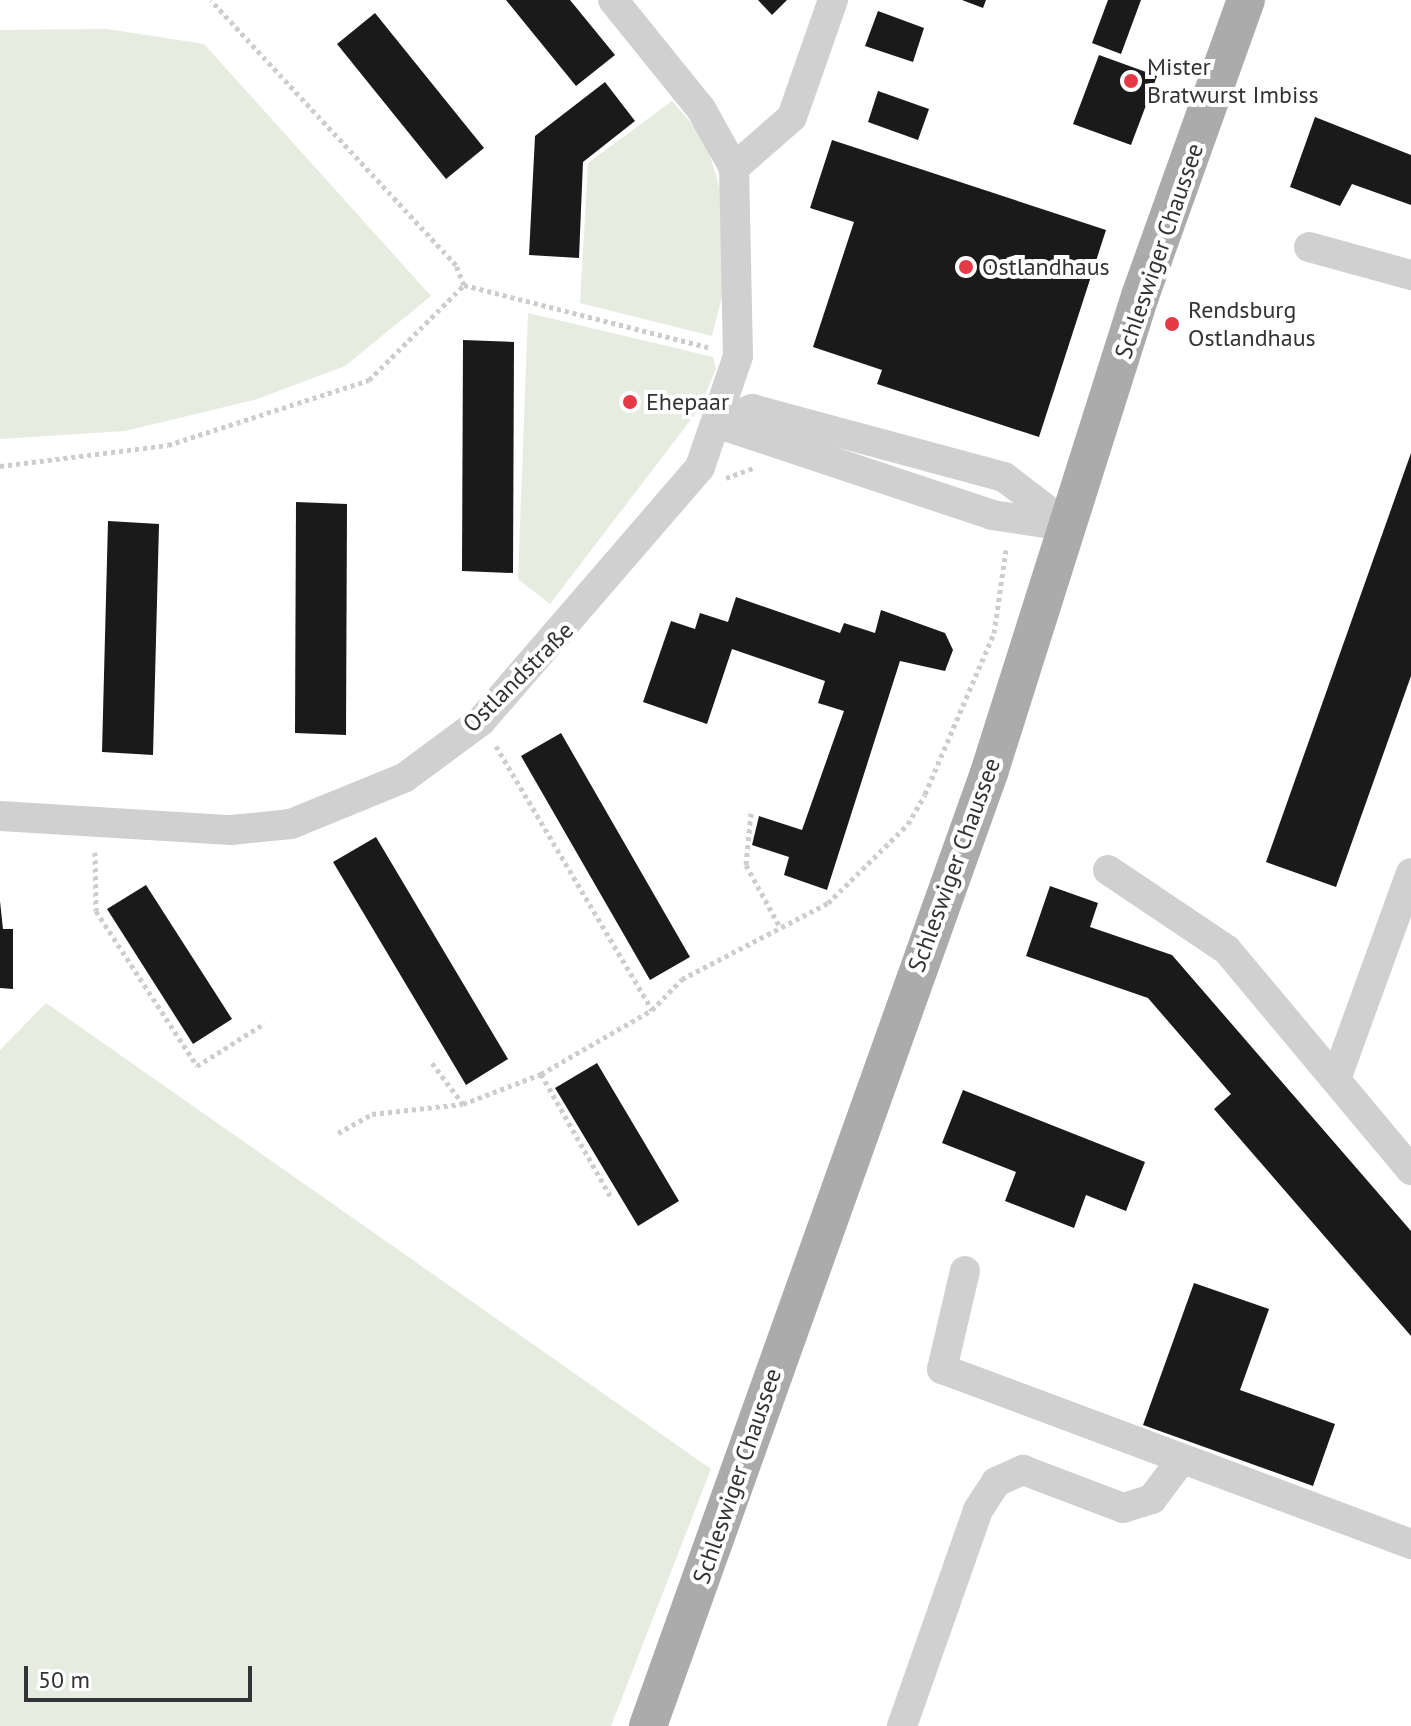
<!DOCTYPE html>
<meta charset="utf-8">
<style>
body{margin:0}
#map{position:relative;width:1411px;height:1726px;overflow:hidden;background:#fff;font-family:"PT Sans",sans-serif}
div>[style]{position:absolute}
.green>*{inset:0;background:#e6ecdf}
.building>*{inset:0;background:#1a1a1a}
.path>*{height:5px;margin-top:-2.5px;transform-origin:0;background:repeating-linear-gradient(90deg,#cdcdcd 0 4px,transparent 0 8px)}
.minor>*{height:30px;margin:-15px;padding:0 15px;transform-origin:15px;border-radius:15px;background:#d0d0d0}
.major>*{height:38px;margin:-19px;padding:0 19px;transform-origin:19px;border-radius:19px;background:#ababab}
.dots>*{width:22px;height:22px;translate:-50% -50%;box-sizing:border-box;border:4px solid #fff;border-radius:50%}
span{translate:-50% -50%;white-space:nowrap;text-align:center;line-height:1.15;-webkit-text-stroke:8px #fff;paint-order:stroke}
.poi-label{font-size:24px;color:#333}
.left{translate:0 -50%;text-align:left}
.street-label{font-size:24px;color:#333}
.scale{position:absolute;left:24px;top:1666px;width:228px;height:36px;box-sizing:border-box;border:4px solid #333;border-top:0;padding-left:10px;font-size:24px;line-height:28px;white-space:nowrap;color:#333;-webkit-text-stroke:6px #fff;paint-order:stroke}
</style>
<div id="map">
<div class="green">
<i style="clip-path:polygon(107px 29px,204px 44px,431px 296px,345px 366px,254px 400px,125px 431px,0 439px,0 30px)"></i>
<i style="clip-path:polygon(672px 101px,705px 139px,722px 196px,728px 273px,712px 336px,580px 303px,588px 163px)"></i>
<i style="clip-path:polygon(528px 313px,713px 357px,716px 369px,699px 409px,550px 604px,518px 579px)"></i>
<i style="clip-path:polygon(46px 1003px,711px 1469px,611px 1726px,0 1726px,0 1050px)"></i>
</div>
<div class="building">
<i style="clip-path:polygon(506px 0,570px 0,615px 55px,576px 86px)"></i>
<i style="clip-path:polygon(758px 0,787px 0,772px 15px)"></i>
<i style="clip-path:polygon(962px 0,986px 0,983px 8px)"></i>
<i style="clip-path:polygon(1108px 0,1141px 0,1121px 54px,1092px 43px)"></i>
<i style="clip-path:polygon(878px 11px,924px 28px,913px 62px,865px 46px)"></i>
<i style="clip-path:polygon(375px 13px,484px 148px,446px 179px,337px 44px)"></i>
<i style="clip-path:polygon(1099px 55px,1157px 76px,1131px 145px,1073px 124px)"></i>
<i style="clip-path:polygon(605px 82px,635px 121px,583px 162px,579px 258px,529px 255px,535px 136px)"></i>
<i style="clip-path:polygon(878px 91px,929px 109px,918px 140px,868px 122px)"></i>
<i style="clip-path:polygon(1315px 117px,1411px 155px,1411px 205px,1352px 184px,1340px 206px,1290px 187px)"></i>
<i style="clip-path:polygon(832px 140px,1106px 230px,1039px 437px,877px 384px,882px 370px,813px 347px,854px 222px,810px 208px)"></i>
<i style="clip-path:polygon(463px 340px,514px 342px,513px 573px,462px 571px)"></i>
<i style="clip-path:polygon(1411px 453px,1411px 676px,1336px 887px,1266px 862px)"></i>
<i style="clip-path:polygon(296px 502px,347px 504px,346px 735px,295px 733px)"></i>
<i style="clip-path:polygon(108px 521px,159px 524px,153px 755px,102px 752px)"></i>
<i style="clip-path:polygon(736px 597px,840px 633px,844px 623px,875px 633px,881px 610px,945px 633px,953px 650px,945px 671px,900px 661px,827px 890px,784px 875px,789px 857px,752px 845px,759px 816px,802px 830px,844px 711px,818px 703px,825px 681px,732px 649px,707px 724px,643px 702px,671px 621px,695px 629px,700px 613px,728px 622px)"></i>
<i style="clip-path:polygon(561px 733px,690px 957px,650px 980px,521px 756px)"></i>
<i style="clip-path:polygon(376px 837px,508px 1059px,466px 1085px,333px 862px)"></i>
<i style="clip-path:polygon(146px 885px,232px 1019px,193px 1044px,107px 909px)"></i>
<i style="clip-path:polygon(1050px 886px,1098px 903px,1090px 927px,1172px 955px,1411px 1231px,1411px 1336px,1214px 1109px,1231px 1094px,1148px 998px,1026px 956px)"></i>
<i style="clip-path:polygon(0 901px,3px 929px,13px 929px,13px 989px,0 988px)"></i>
<i style="clip-path:polygon(597px 1063px,679px 1201px,638px 1226px,555px 1088px)"></i>
<i style="clip-path:polygon(963px 1090px,1145px 1162px,1126px 1211px,1086px 1195px,1074px 1228px,1005px 1201px,1016px 1172px,942px 1143px)"></i>
<i style="clip-path:polygon(1194px 1283px,1269px 1309px,1240px 1390px,1335px 1424px,1313px 1486px,1143px 1425px)"></i>
</div>
<div class="path">
<i style="left:464px;top:285px;width:252px;rotate:14.3deg"></i>
<i style="left:0;top:466px;width:169px;rotate:-7.1deg"></i>
<i style="left:168px;top:445px;width:211px;rotate:-17.9deg"></i>
<i style="left:369px;top:380px;width:134px;rotate:-45deg"></i>
<i style="left:464px;top:285px;width:22px;rotate:-112deg"></i>
<i style="left:456px;top:265px;width:361px;rotate:-132.8deg"></i>
<i style="left:726px;top:478px;width:30px;rotate:-20deg"></i>
<i style="left:496px;top:746px;width:307px;rotate:59.4deg"></i>
<i style="left:751px;top:813px;width:52px;rotate:95.5deg"></i>
<i style="left:746px;top:865px;width:71px;rotate:61.3deg"></i>
<i style="left:95px;top:852px;width:59px;rotate:89deg"></i>
<i style="left:96px;top:911px;width:185px;rotate:56.9deg"></i>
<i style="left:197px;top:1066px;width:80px;rotate:-32.3deg"></i>
<i style="left:432px;top:1063px;width:51px;rotate:52.9deg"></i>
<i style="left:463px;top:1104px;width:84px;rotate:-21deg"></i>
<i style="left:541px;top:1074px;width:128px;rotate:-30deg"></i>
<i style="left:652px;top:1010px;width:43px;rotate:-45.9deg"></i>
<i style="left:682px;top:979px;width:165px;rotate:-27.5deg"></i>
<i style="left:828px;top:903px;width:112px;rotate:-44.6deg"></i>
<i style="left:908px;top:824px;width:34px;rotate:-60deg"></i>
<i style="left:925px;top:794px;width:175px;rotate:-66.8deg"></i>
<i style="left:994px;top:633px;width:84px;rotate:-81.8deg"></i>
<i style="left:541px;top:1074px;width:144px;rotate:60.4deg"></i>
<i style="left:338px;top:1133px;width:39px;rotate:-29deg"></i>
<i style="left:372px;top:1114px;width:91px;rotate:-6.3deg"></i>
</div>
<div class="minor">
<i style="left:734px;top:168px;width:77px;rotate:-41.3deg"></i>
<i style="left:792px;top:117px;width:124px;rotate:-70.7deg"></i>
<i style="left:1309px;top:247px;width:106px;rotate:15.4deg"></i>
<i style="left:716px;top:423px;width:39px;rotate:-21deg"></i>
<i style="left:752px;top:409px;width:261px;rotate:15.1deg"></i>
<i style="left:1004px;top:477px;width:81px;rotate:37.4deg"></i>
<i style="left:716px;top:423px;width:291px;rotate:18.4deg"></i>
<i style="left:992px;top:515px;width:75px;rotate:8.5deg"></i>
<i style="left:0;top:816px;width:231px;rotate:3.5deg"></i>
<i style="left:231px;top:830px;width:60px;rotate:-5.7deg"></i>
<i style="left:291px;top:824px;width:122px;rotate:-22.2deg"></i>
<i style="left:404px;top:778px;width:96px;rotate:-36.5deg"></i>
<i style="left:481px;top:721px;width:335px;rotate:-49.2deg"></i>
<i style="left:700px;top:467px;width:117px;rotate:-71.1deg"></i>
<i style="left:738px;top:356px;width:188px;rotate:-91.2deg"></i>
<i style="left:734px;top:168px;width:68px;rotate:-119.2deg"></i>
<i style="left:701px;top:109px;width:140px;rotate:-128.9deg"></i>
<i style="left:1108px;top:870px;width:143px;rotate:33.9deg"></i>
<i style="left:1227px;top:950px;width:287px;rotate:50.1deg"></i>
<i style="left:1336px;top:1079px;width:219px;rotate:-70deg"></i>
<i style="left:965px;top:1271px;width:101px;rotate:103.2deg"></i>
<i style="left:942px;top:1369px;width:501px;rotate:20.46deg"></i>
<i style="left:902px;top:1726px;width:229px;rotate:-70.6deg"></i>
<i style="left:978px;top:1510px;width:33px;rotate:-57deg"></i>
<i style="left:996px;top:1482px;width:30px;rotate:-24deg"></i>
<i style="left:1023px;top:1470px;width:107px;rotate:20.8deg"></i>
<i style="left:1123px;top:1508px;width:30px;rotate:-17deg"></i>
<i style="left:1152px;top:1499px;width:45px;rotate:-53.1deg"></i>
</div>
<div class="major">
<i style="left:648px;top:1726px;width:1012px;rotate:-70.31deg"></i>
<i style="left:989px;top:773px;width:500px;rotate:-72.43deg"></i>
<i style="left:1140px;top:296px;width:314px;rotate:-70.3deg"></i>
</div>
<div class="dots">
<i style="left:1131px;top:81px;background:#e63946"></i>
<i style="left:966px;top:267px;background:#e63946"></i>
<i style="left:1172px;top:324px;background:#e63946"></i>
<i style="left:630px;top:402px;background:#e63946"></i>
</div>
<div class="poi-label">
<span class="left" style="left:1147px;top:81px">Mister<br>Bratwurst Imbiss</span>
<span class="left" style="left:982px;top:267px">Ostlandhaus</span>
<span class="left" style="left:1188px;top:324px">Rendsburg<br>Ostlandhaus</span>
<span class="left" style="left:646px;top:402px">Ehepaar</span>
</div>
<div class="street-label">
<span style="left:1159px;top:251px;rotate:-71deg">Schleswiger Chaussee</span>
<span style="left:518px;top:677px;rotate:-45deg">Ostlandstraße</span>
<span style="left:954px;top:865px;rotate:-70deg">Schleswiger Chaussee</span>
<span style="left:737px;top:1476px;rotate:-71deg">Schleswiger Chaussee</span>
</div>
<div class="scale">50 m</div>
</div>
